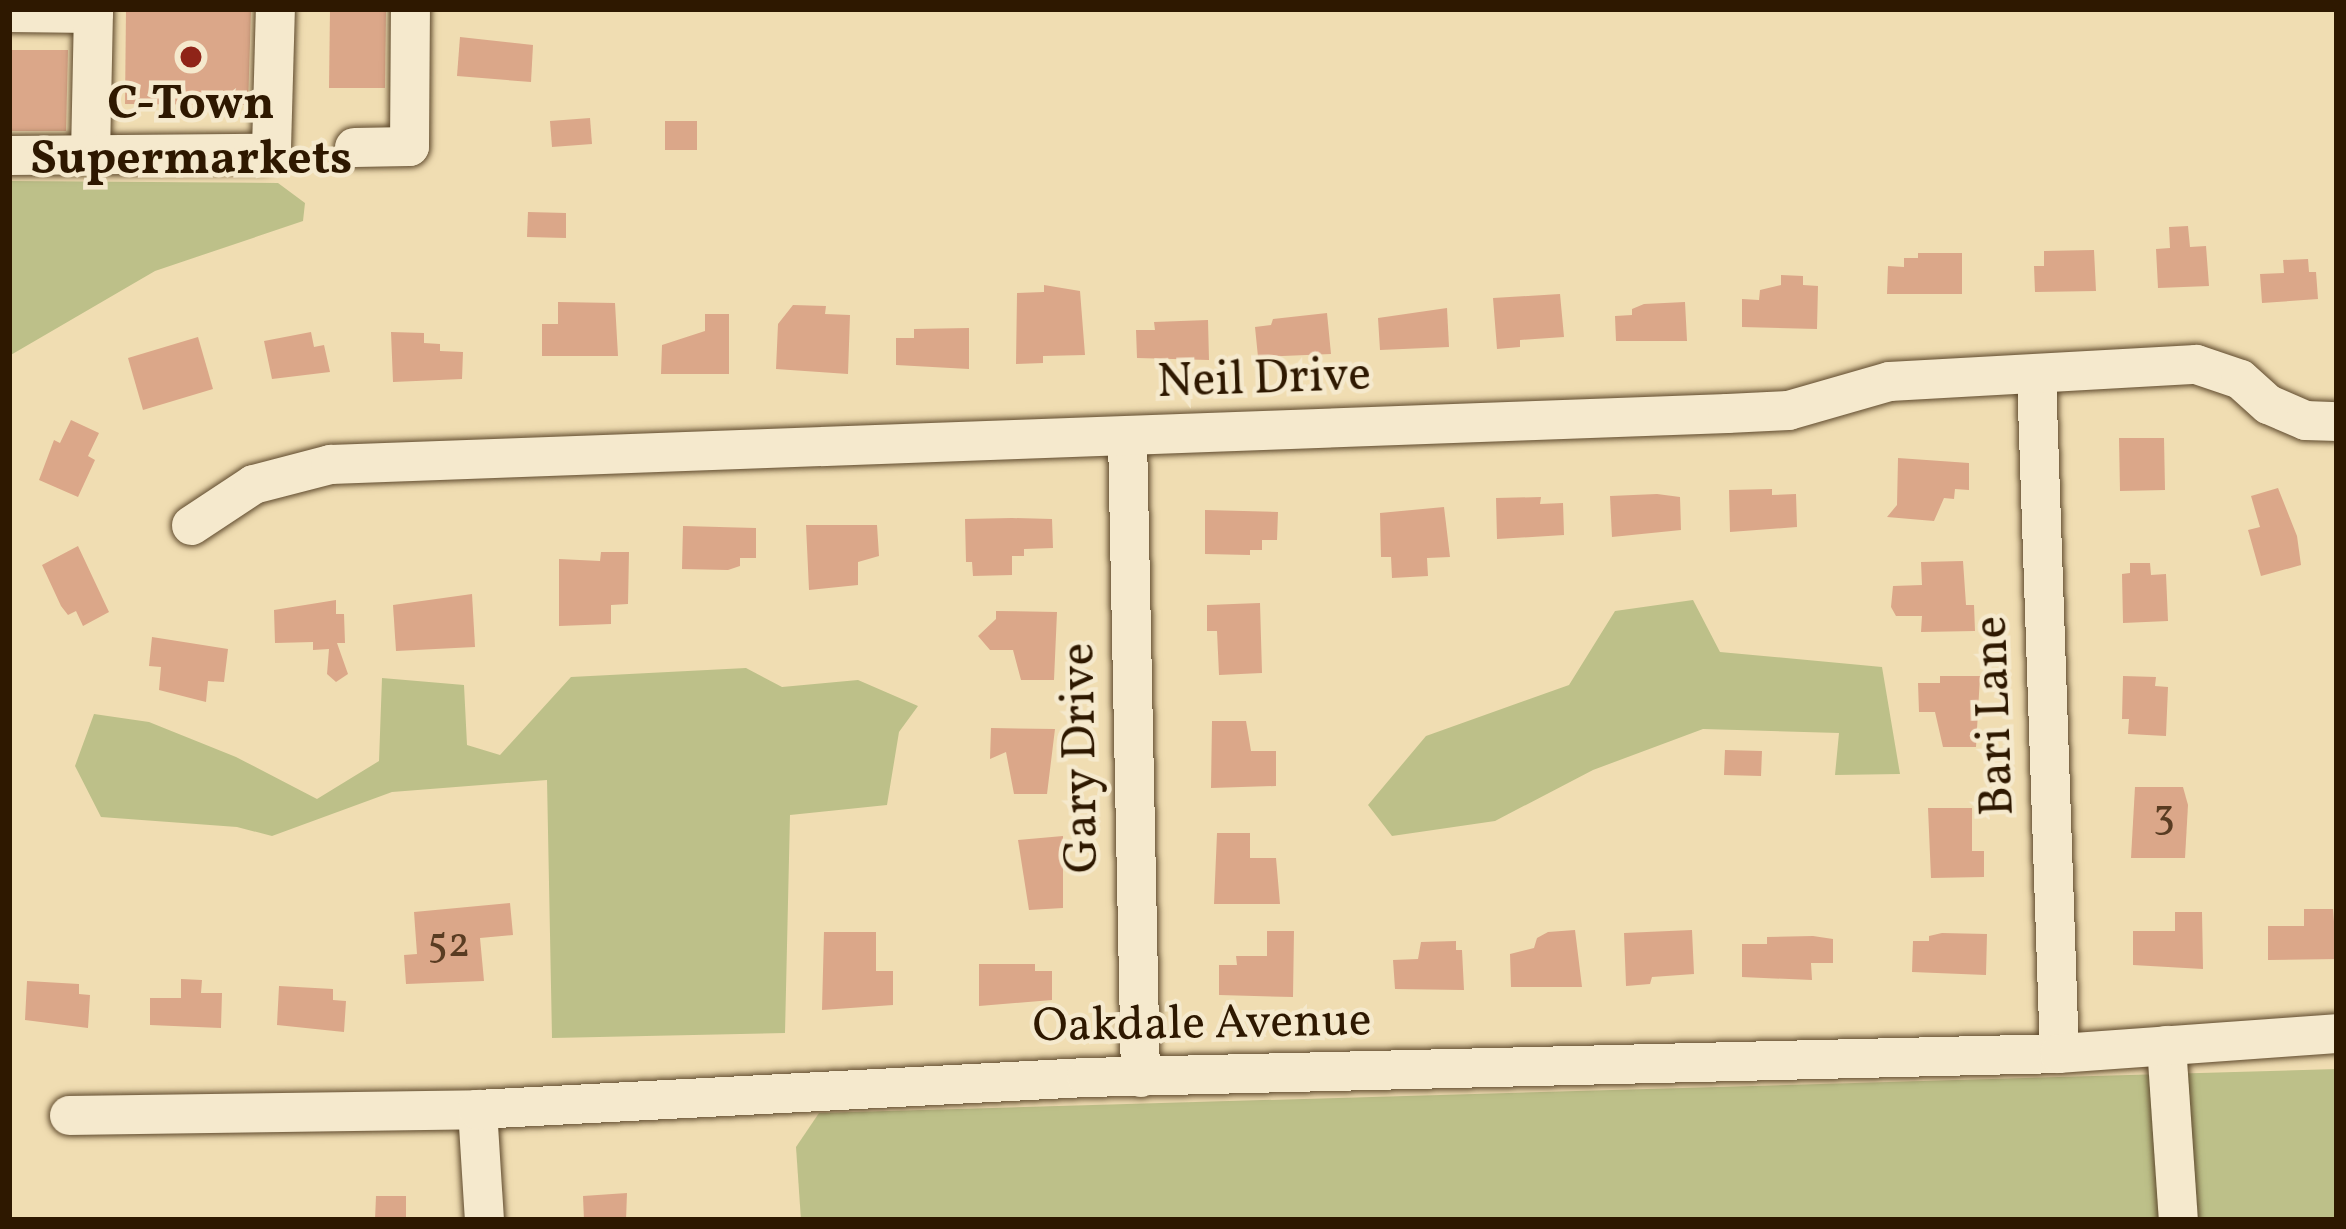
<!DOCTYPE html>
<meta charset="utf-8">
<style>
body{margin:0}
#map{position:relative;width:2346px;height:1229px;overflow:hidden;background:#f0ddb2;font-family:Vollkorn,serif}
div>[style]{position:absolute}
.green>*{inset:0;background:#bdc089}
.building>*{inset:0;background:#dba789}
.roads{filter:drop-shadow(0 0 3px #5e492c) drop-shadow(0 0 3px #5e492c)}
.minor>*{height:39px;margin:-19.5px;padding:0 19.5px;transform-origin:19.5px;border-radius:19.5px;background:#f5e9cd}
.dots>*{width:33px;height:33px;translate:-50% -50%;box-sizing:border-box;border:6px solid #f5e9cd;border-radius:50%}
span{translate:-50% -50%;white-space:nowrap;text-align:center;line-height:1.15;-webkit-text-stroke:9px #f5e9cd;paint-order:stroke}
.number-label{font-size:42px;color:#593c22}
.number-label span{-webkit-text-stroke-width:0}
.poi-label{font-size:48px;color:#2e1800;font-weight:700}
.street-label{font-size:48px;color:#2e1800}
.frame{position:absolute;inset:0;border:12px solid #2e1800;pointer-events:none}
</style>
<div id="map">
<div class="green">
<i style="clip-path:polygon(9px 181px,278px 183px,305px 203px,303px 221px,155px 271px,9px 356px)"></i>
<i style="clip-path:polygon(1693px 600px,1720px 652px,1882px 667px,1900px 774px,1835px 775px,1839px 733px,1703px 729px,1593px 770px,1495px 821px,1392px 836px,1368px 805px,1426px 736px,1569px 685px,1615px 611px)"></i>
<i style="clip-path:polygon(746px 668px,782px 687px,858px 680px,918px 706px,899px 732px,887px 805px,790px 815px,785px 1033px,552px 1038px,547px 780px,392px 792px,272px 836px,237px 827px,101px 817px,75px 766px,94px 714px,149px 722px,236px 757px,317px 799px,379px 761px,382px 678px,464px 685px,467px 745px,500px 755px,571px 677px)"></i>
<i style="clip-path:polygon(2337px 1069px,2337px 1220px,801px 1220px,796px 1147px,819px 1113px)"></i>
</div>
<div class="building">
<i style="clip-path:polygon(126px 9px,251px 9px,248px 105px,125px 104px)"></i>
<i style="clip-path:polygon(330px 9px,386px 9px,385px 88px,329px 88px)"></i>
<i style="clip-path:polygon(460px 37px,533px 45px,531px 82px,457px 76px)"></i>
<i style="clip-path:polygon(9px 50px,68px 50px,66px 131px,9px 131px)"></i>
<i style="clip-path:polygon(590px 118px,592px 144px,552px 147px,550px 121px)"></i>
<i style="clip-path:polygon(665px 121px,697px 121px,697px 150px,665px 150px)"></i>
<i style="clip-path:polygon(528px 212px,566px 213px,566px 238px,527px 237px)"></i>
<i style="clip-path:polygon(2188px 226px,2190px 247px,2206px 246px,2209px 286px,2158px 288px,2156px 249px,2170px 248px,2169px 227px)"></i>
<i style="clip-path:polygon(2094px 250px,2096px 291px,2035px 292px,2034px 266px,2044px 266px,2044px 251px)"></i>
<i style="clip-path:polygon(1918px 253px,1962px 253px,1962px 294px,1887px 294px,1888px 266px,1904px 267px,1904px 258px,1918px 258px)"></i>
<i style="clip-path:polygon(2308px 259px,2309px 272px,2316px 272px,2318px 299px,2262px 303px,2260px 274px,2284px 273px,2283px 260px)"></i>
<i style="clip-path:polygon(1781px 275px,1803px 276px,1803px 285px,1818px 286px,1817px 329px,1742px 327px,1742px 299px,1759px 300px,1760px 290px,1781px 285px)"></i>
<i style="clip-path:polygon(1044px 285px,1080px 291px,1085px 355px,1043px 356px,1043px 363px,1016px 364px,1017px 293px,1044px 292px)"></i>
<i style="clip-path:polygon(1560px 294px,1564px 337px,1520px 340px,1520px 347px,1497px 349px,1493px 298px)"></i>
<i style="clip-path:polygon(558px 302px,615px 303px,618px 356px,542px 356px,542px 324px,558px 324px)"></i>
<i style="clip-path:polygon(1685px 302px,1687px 341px,1616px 341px,1615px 316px,1632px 315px,1632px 309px,1644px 304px)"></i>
<i style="clip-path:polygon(793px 305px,826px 306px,825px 314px,850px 315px,848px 374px,776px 369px,778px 324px)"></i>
<i style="clip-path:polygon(1447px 308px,1449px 347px,1380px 350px,1378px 318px)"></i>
<i style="clip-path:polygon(1327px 313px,1331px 354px,1258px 357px,1255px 327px,1271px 325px,1273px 319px)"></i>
<i style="clip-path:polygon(705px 314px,729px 314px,729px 374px,661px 374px,662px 345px,705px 331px)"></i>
<i style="clip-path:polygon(1208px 320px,1209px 360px,1137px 358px,1136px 330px,1155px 330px,1154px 322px)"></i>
<i style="clip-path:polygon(969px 328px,969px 369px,896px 365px,896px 338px,914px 338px,914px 329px)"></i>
<i style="clip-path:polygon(311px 332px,314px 347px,324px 345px,330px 372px,272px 379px,264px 341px)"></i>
<i style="clip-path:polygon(391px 332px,424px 333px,424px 343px,440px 344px,440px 351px,463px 352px,462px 379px,393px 382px)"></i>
<i style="clip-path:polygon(198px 337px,213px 389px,143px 410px,128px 358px)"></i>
<i style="clip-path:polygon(71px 420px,99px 433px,88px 456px,95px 460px,78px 497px,39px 480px,54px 440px,60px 443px)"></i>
<i style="clip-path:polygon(2119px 438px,2164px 438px,2165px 490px,2120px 491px)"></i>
<i style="clip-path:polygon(1898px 458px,1969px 463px,1969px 490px,1955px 489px,1954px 499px,1944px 498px,1934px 521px,1887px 517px,1897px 505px)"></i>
<i style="clip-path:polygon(2278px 488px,2297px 536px,2301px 565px,2261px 576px,2248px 530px,2260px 527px,2251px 496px)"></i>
<i style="clip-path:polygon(1772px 489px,1772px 495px,1796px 494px,1797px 527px,1730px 532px,1729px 490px)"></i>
<i style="clip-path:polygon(1657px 494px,1680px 497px,1681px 530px,1612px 537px,1610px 496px)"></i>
<i style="clip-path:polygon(1541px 497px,1540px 504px,1563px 503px,1564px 535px,1497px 539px,1496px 498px)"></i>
<i style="clip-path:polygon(1444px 507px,1450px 557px,1427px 558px,1428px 576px,1392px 578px,1391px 557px,1381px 557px,1380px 513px)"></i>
<i style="clip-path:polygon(1205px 510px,1278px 512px,1277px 540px,1262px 540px,1262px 550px,1250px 550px,1250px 555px,1205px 554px)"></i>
<i style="clip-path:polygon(1012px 518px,1052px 519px,1053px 548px,1024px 549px,1024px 556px,1012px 556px,1012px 575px,973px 576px,972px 562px,966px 562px,965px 519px)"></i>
<i style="clip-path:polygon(806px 525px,877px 525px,879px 556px,858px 562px,858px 585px,809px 590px)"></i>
<i style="clip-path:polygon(683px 526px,756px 528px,756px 558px,740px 558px,740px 566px,728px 570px,682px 569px)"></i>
<i style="clip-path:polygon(78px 546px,109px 612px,83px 626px,76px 611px,68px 615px,61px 606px,42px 565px)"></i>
<i style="clip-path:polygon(601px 552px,629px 552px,628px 604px,611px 605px,611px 624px,559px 626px,559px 559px,600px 561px)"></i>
<i style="clip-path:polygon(1963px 561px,1966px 605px,1974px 605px,1975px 631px,1921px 632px,1922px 616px,1896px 616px,1891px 607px,1893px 586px,1922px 585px,1921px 562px)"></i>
<i style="clip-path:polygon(2130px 563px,2150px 563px,2151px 575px,2166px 574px,2168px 621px,2123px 623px,2122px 574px,2130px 573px)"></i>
<i style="clip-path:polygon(472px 594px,475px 647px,396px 651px,393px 605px)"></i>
<i style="clip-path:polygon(336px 600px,336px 614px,344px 614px,345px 643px,337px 643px,348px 674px,336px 682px,327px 674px,329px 649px,313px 650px,313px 642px,275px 643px,274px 610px)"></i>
<i style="clip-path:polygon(1260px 603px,1262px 673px,1219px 675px,1217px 631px,1207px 631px,1207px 605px)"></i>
<i style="clip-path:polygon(996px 611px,1057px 612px,1054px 680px,1021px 680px,1013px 650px,990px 650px,978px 636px,996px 619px)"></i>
<i style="clip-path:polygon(152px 637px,228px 649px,224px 682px,208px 681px,206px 702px,159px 690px,161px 667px,149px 666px)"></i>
<i style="clip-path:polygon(1940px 676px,1980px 676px,1976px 747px,1943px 747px,1935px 712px,1919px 712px,1918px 683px,1940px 683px)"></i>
<i style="clip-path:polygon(2123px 676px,2156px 677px,2155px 686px,2168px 687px,2166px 736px,2128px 734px,2129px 719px,2122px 719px)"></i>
<i style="clip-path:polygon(1212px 721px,1246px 721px,1251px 751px,1276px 751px,1276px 786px,1211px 788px)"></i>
<i style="clip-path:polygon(991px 728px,1055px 729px,1047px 794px,1014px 794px,1006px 752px,990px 759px)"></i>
<i style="clip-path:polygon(1725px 750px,1762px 751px,1761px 776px,1724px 775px)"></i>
<i style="clip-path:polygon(2135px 787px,2183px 787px,2188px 805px,2185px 858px,2131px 858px)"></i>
<i style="clip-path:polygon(1928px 808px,1972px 808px,1972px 851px,1984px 851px,1984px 877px,1931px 878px)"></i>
<i style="clip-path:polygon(1217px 833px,1250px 833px,1250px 858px,1276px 858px,1280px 904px,1214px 904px)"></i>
<i style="clip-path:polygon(1063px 836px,1063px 908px,1029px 910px,1018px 840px)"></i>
<i style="clip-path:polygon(510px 903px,513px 935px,480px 938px,484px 981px,406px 984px,404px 955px,417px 954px,414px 912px)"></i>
<i style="clip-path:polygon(2304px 909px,2333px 909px,2337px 959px,2268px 960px,2268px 926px,2304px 926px)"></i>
<i style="clip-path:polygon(2175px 912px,2202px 912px,2203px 969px,2133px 965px,2133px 931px,2175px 931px)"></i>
<i style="clip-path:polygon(1575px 930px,1582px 987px,1511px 987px,1510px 954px,1534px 948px,1537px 938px,1548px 932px)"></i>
<i style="clip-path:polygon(1692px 930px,1694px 974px,1652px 977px,1650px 984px,1626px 986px,1624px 933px)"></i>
<i style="clip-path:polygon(1267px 931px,1294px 931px,1293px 997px,1219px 995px,1219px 965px,1237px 965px,1236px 956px,1267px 956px)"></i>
<i style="clip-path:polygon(824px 932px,876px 932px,876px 971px,893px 971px,893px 1005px,822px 1010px)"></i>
<i style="clip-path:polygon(1942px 933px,1987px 934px,1986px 975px,1912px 972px,1913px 941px,1929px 941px,1929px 936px)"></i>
<i style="clip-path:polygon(1813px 936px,1833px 939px,1833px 963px,1811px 963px,1812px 980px,1742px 977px,1742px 944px,1767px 944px,1767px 937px)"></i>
<i style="clip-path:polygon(1456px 941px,1456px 950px,1462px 950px,1464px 990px,1395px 989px,1393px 960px,1418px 959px,1421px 942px)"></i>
<i style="clip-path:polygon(979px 964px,1035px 964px,1035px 971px,1052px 971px,1052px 1000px,979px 1006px)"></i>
<i style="clip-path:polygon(181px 979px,202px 980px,201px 993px,222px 993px,221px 1028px,150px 1025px,150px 998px,181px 998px)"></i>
<i style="clip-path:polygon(27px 981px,79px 984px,79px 994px,90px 995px,88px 1028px,25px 1020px)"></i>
<i style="clip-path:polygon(279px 986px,333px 989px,333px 1000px,346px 1001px,344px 1032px,277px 1025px)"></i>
<i style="clip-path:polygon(627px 1193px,626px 1220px,584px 1220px,583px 1196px)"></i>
<i style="clip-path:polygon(376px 1196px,406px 1196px,406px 1220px,375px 1220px)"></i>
</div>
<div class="roads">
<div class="minor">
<i style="left:9px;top:12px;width:84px;rotate:0.7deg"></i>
<i style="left:354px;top:147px;width:55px;rotate:-1deg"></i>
<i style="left:409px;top:146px;width:137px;rotate:-89.6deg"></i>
<i style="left:90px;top:154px;width:145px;rotate:-88.8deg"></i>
<i style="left:9px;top:155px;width:252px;rotate:-0.5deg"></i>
<i style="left:261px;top:153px;width:11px;rotate:-27deg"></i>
<i style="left:271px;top:148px;width:139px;rotate:-88.4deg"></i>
<i style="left:2036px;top:375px;width:678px;rotate:88.06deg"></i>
<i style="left:1127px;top:436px;width:641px;rotate:88.84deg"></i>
<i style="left:191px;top:525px;width:74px;rotate:-33.5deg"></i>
<i style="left:253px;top:484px;width:80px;rotate:-14.6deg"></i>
<i style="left:330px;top:464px;width:1398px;rotate:-2.09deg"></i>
<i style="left:1727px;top:413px;width:61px;rotate:-2.8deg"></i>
<i style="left:1788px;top:410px;width:105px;rotate:-16deg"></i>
<i style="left:1889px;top:381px;width:307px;rotate:-3.2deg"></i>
<i style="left:2196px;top:364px;width:46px;rotate:18.8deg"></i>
<i style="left:2240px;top:379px;width:38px;rotate:42deg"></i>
<i style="left:2268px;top:404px;width:40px;rotate:23.4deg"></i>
<i style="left:2305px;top:420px;width:32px;rotate:2deg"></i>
<i style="left:2166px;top:1045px;width:175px;rotate:86.1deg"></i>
<i style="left:477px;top:1109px;width:111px;rotate:86.4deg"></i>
<i style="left:69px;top:1115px;width:408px;rotate:-0.8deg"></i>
<i style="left:477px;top:1109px;width:610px;rotate:-3.01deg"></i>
<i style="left:1086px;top:1077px;width:973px;rotate:-1.41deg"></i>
<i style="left:2059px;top:1053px;width:279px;rotate:-4.1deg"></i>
</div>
</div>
<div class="dots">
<i style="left:191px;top:57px;background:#8f2418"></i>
</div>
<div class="number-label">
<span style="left:2164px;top:818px">3</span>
<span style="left:449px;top:946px">52</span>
</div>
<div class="poi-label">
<span style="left:191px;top:133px">C‑Town<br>Supermarkets</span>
</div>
<div class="street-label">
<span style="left:1264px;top:380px;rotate:-2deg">Neil Drive</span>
<span style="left:1996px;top:716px;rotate:-92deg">Bari Lane</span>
<span style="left:1082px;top:758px;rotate:-91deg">Gary Drive</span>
<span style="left:1202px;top:1025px;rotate:-1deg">Oakdale Avenue</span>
</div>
<div class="frame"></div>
</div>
